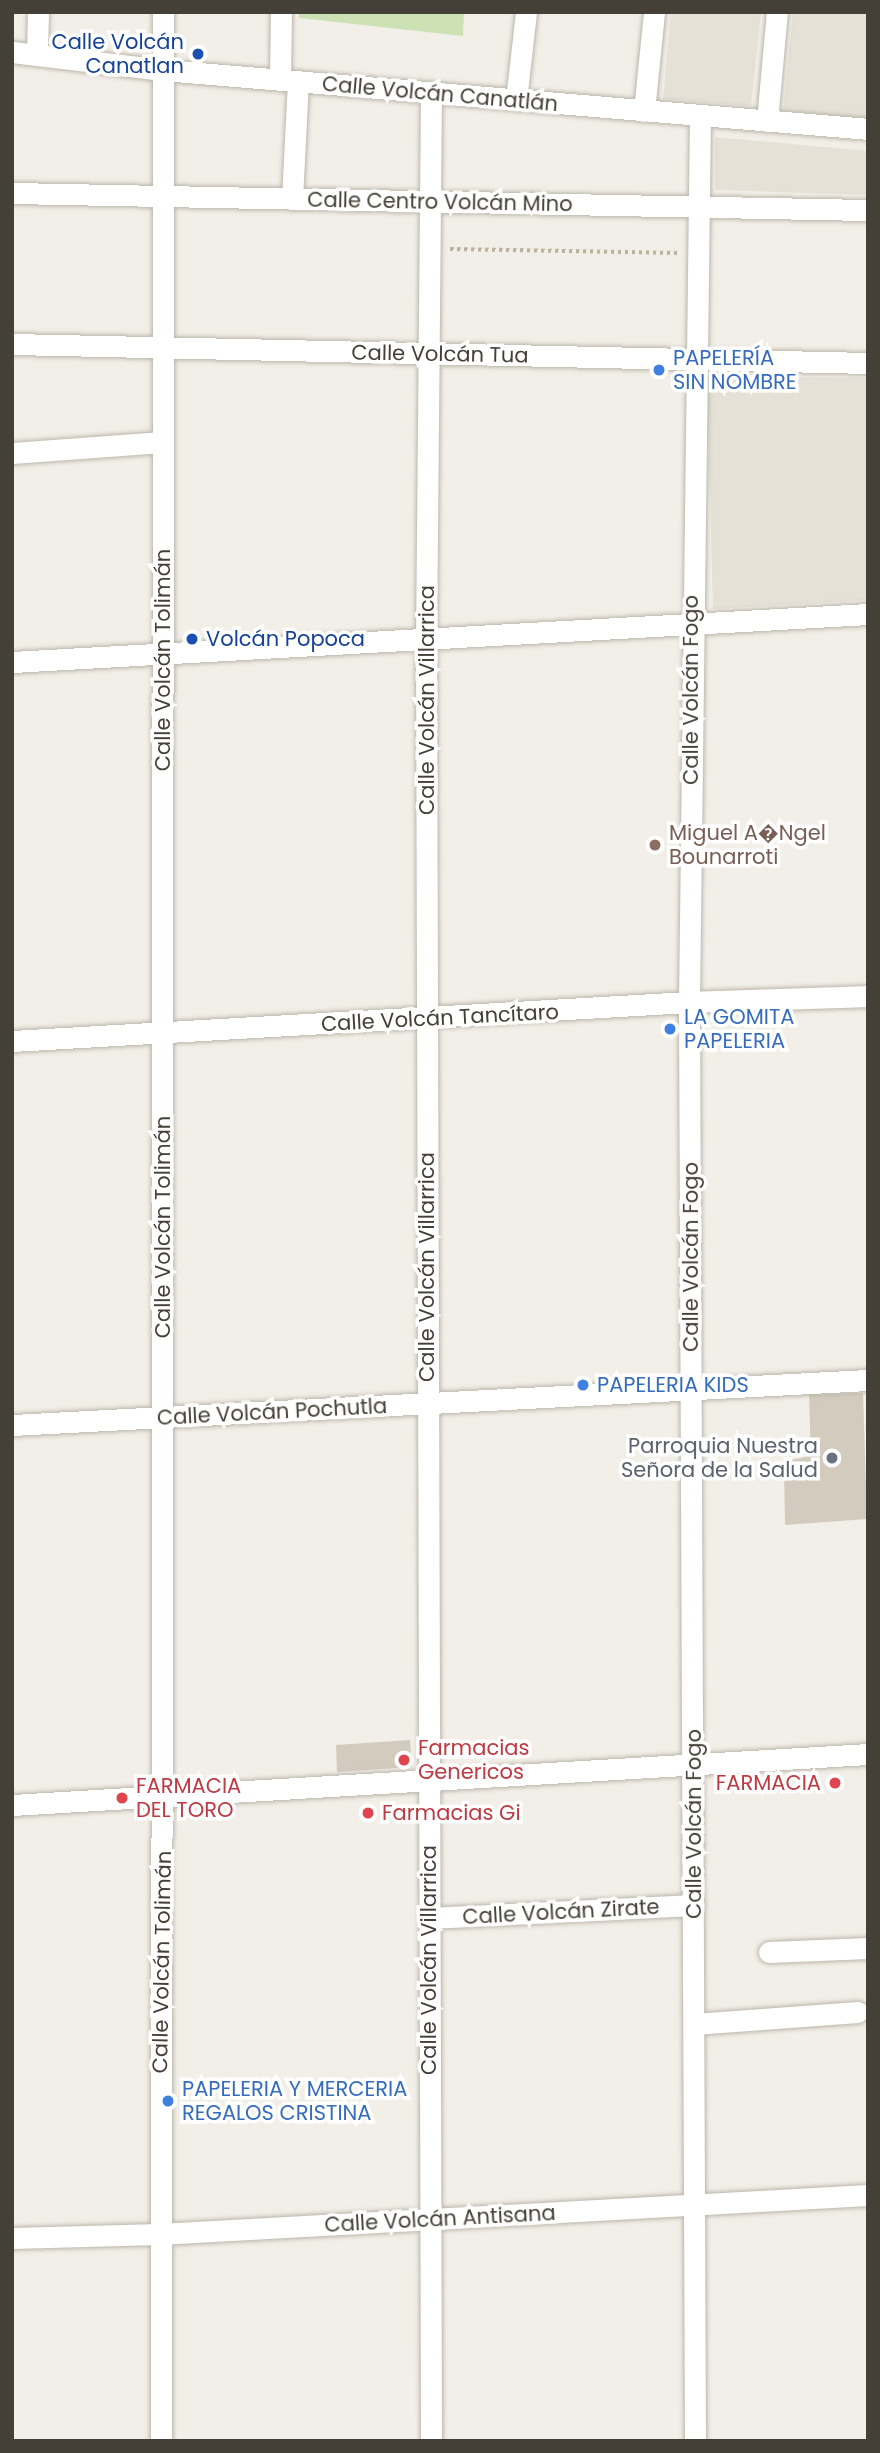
<!DOCTYPE html>
<meta charset="utf-8">
<style>
body{margin:0}
#map{position:relative;width:880px;height:2453px;overflow:hidden;background:#f2efe8;font-family:Poppins,sans-serif}
div>[style]{position:absolute}
.residential>*{inset:0;background:#e5e1d6}
.green>*{inset:0;background:#cde2b4}
.building>*{inset:0;background:#d2cbbe}
.path>*{height:3.5px;margin-top:-1.75px;transform-origin:0;background:repeating-linear-gradient(90deg,#bdb29e 0 3.5px,transparent 0 7px)}
.roads{filter:drop-shadow(0 0 2px #bcb6ab) drop-shadow(0 0 2px #bcb6ab)}
.minor>*{height:21px;margin:-10.5px;padding:0 10.5px;transform-origin:10.5px;border-radius:10.5px;background:#fff}
.dots>*{width:19px;height:19px;translate:-50% -50%;box-sizing:border-box;border:4px solid #fff;border-radius:50%}
span{translate:-50% -50%;white-space:nowrap;text-align:center;line-height:1.15;-webkit-text-stroke:7px #fff;paint-order:stroke}
.transit-label{font-size:21px;color:#164399}
.right{translate:-100% -50%;text-align:right}
.left{translate:0 -50%;text-align:left}
.street-label{font-size:21px;color:#443f37}
.shop-label{font-size:21px;color:#366cbe}
.education-label{font-size:21px;color:#785e54}
.worship-label{font-size:21px;color:#5b616d}
.health-label{font-size:21px;color:#be3a42}
.frame{position:absolute;inset:0;border:14px solid #443f37;pointer-events:none}
</style>
<div id="map">
<div class="residential">
<i style="clip-path:polygon(671px 12px,761px 12px,751px 106px,663px 99px)"></i>
<i style="clip-path:polygon(793px 12px,868px 12px,868px 119px,783px 111px)"></i>
<i style="clip-path:polygon(715px 137px,868px 151px,868px 195px,715px 190px)"></i>
<i style="clip-path:polygon(707px 377px,868px 378px,868px 600px,713px 609px)"></i>
</div>
<div class="green">
<i style="clip-path:polygon(299px 12px,464px 12px,463px 36px,299px 18px)"></i>
</div>
<div class="building">
<i style="clip-path:polygon(863px 1393px,867px 1519px,785px 1525px,784px 1461px,811px 1456px,809px 1394px)"></i>
<i style="clip-path:polygon(410px 1740px,412px 1767px,337px 1772px,336px 1745px)"></i>
</div>
<div class="path">
<i style="left:450px;top:249px;width:230px;rotate:1deg"></i>
</div>
<div class="roads">
<div class="minor">
<i style="left:12px;top:52px;width:152px;rotate:6.8deg"></i>
<i style="left:163px;top:70px;width:707px;rotate:4.78deg"></i>
<i style="left:37px;top:55px;width:43px;rotate:-88.7deg"></i>
<i style="left:280px;top:80px;width:68px;rotate:-89.2deg"></i>
<i style="left:431px;top:93px;width:546px;rotate:90.52deg"></i>
<i style="left:426px;top:639px;width:1802px;rotate:89.84deg"></i>
<i style="left:516px;top:100px;width:89px;rotate:-83.5deg"></i>
<i style="left:644px;top:111px;width:100px;rotate:-84.2deg"></i>
<i style="left:767px;top:121px;width:109px;rotate:-84.8deg"></i>
<i style="left:12px;top:193px;width:856px;rotate:1.14deg"></i>
<i style="left:292px;top:199px;width:117px;rotate:-87.1deg"></i>
<i style="left:12px;top:344px;width:856px;rotate:1.27deg"></i>
<i style="left:12px;top:453px;width:151px;rotate:-4.2deg"></i>
<i style="left:12px;top:662px;width:857px;rotate:-3.21deg"></i>
<i style="left:12px;top:1041px;width:678px;rotate:-3.3deg"></i>
<i style="left:689px;top:1002px;width:179px;rotate:-1.9deg"></i>
<i style="left:12px;top:1425px;width:857px;rotate:-3.01deg"></i>
<i style="left:12px;top:1805px;width:858px;rotate:-3.41deg"></i>
<i style="left:429px;top:1918px;width:265px;rotate:-2.8deg"></i>
<i style="left:769px;top:1952px;width:99px;rotate:-2.3deg"></i>
<i style="left:694px;top:2024px;width:164px;rotate:-4.2deg"></i>
<i style="left:12px;top:2238px;width:147px;rotate:-1.6deg"></i>
<i style="left:159px;top:2234px;width:710px;rotate:-3.15deg"></i>
<i style="left:161px;top:2441px;width:2429px;rotate:-89.95deg"></i>
<i style="left:695px;top:2441px;width:1439px;rotate:-90.24deg"></i>
<i style="left:689px;top:1002px;width:886px;rotate:-89.29deg"></i>
</div>
</div>
<div class="dots">
<i style="left:198px;top:54px;background:#1a4fb4"></i>
<i style="left:659px;top:370px;background:#3f7fe0"></i>
<i style="left:192px;top:639px;background:#1a4fb4"></i>
<i style="left:655px;top:845px;background:#8d6e63"></i>
<i style="left:670px;top:1029px;background:#3f7fe0"></i>
<i style="left:583px;top:1385px;background:#3f7fe0"></i>
<i style="left:832px;top:1458px;background:#6b7280"></i>
<i style="left:404px;top:1760px;background:#e0444e"></i>
<i style="left:835px;top:1783px;background:#e0444e"></i>
<i style="left:122px;top:1798px;background:#e0444e"></i>
<i style="left:368px;top:1813px;background:#e0444e"></i>
<i style="left:168px;top:2101px;background:#3f7fe0"></i>
</div>
<div class="transit-label">
<span class="right" style="left:184px;top:54px">Calle Volcán<br>Canatlan</span>
<span class="left" style="left:206px;top:639px">Volcán Popoca</span>
</div>
<div class="street-label">
<span style="left:440px;top:94px;rotate:5deg">Calle Volcán Canatlán</span>
<span style="left:440px;top:202px;rotate:1deg">Calle Centro Volcán Mino</span>
<span style="left:440px;top:354px;rotate:1deg">Calle Volcán Tua</span>
<span style="left:163px;top:660px;rotate:-90deg">Calle Volcán Tolimán</span>
<span style="left:691px;top:690px;rotate:-90deg">Calle Volcán Fogo</span>
<span style="left:427px;top:700px;rotate:-90deg">Calle Volcán Villarrica</span>
<span style="left:440px;top:1018px;rotate:-3deg">Calle Volcán Tancítaro</span>
<span style="left:163px;top:1227px;rotate:-90deg">Calle Volcán Tolimán</span>
<span style="left:691px;top:1257px;rotate:-90deg">Calle Volcán Fogo</span>
<span style="left:427px;top:1267px;rotate:-90deg">Calle Volcán Villarrica</span>
<span style="left:272px;top:1412px;rotate:-3deg">Calle Volcán Pochutla</span>
<span style="left:694px;top:1824px;rotate:-90deg">Calle Volcán Fogo</span>
<span style="left:561px;top:1912px;rotate:-3deg">Calle Volcán Zirate</span>
<span style="left:429px;top:1960px;rotate:-90deg">Calle Volcán Villarrica</span>
<span style="left:162px;top:1962px;rotate:-89deg">Calle Volcán Tolimán</span>
<span style="left:440px;top:2219px;rotate:-3deg">Calle Volcán Antisana</span>
</div>
<div class="shop-label">
<span class="left" style="left:673px;top:370px">PAPELERÍA<br>SIN NOMBRE</span>
<span class="left" style="left:684px;top:1029px">LA GOMITA<br>PAPELERIA</span>
<span class="left" style="left:597px;top:1385px">PAPELERIA KIDS</span>
<span class="left" style="left:182px;top:2101px">PAPELERIA Y MERCERIA<br>REGALOS CRISTINA</span>
</div>
<div class="education-label">
<span class="left" style="left:669px;top:845px">Miguel A�Ngel<br>Bounarroti</span>
</div>
<div class="worship-label">
<span class="right" style="left:818px;top:1458px">Parroquia Nuestra<br>Señora de la Salud</span>
</div>
<div class="health-label">
<span class="left" style="left:418px;top:1760px">Farmacias<br>Genericos</span>
<span class="right" style="left:821px;top:1783px">FARMACIA</span>
<span class="left" style="left:136px;top:1798px">FARMACIA<br>DEL TORO</span>
<span class="left" style="left:382px;top:1813px">Farmacias Gi</span>
</div>
<div class="frame"></div>
</div>
